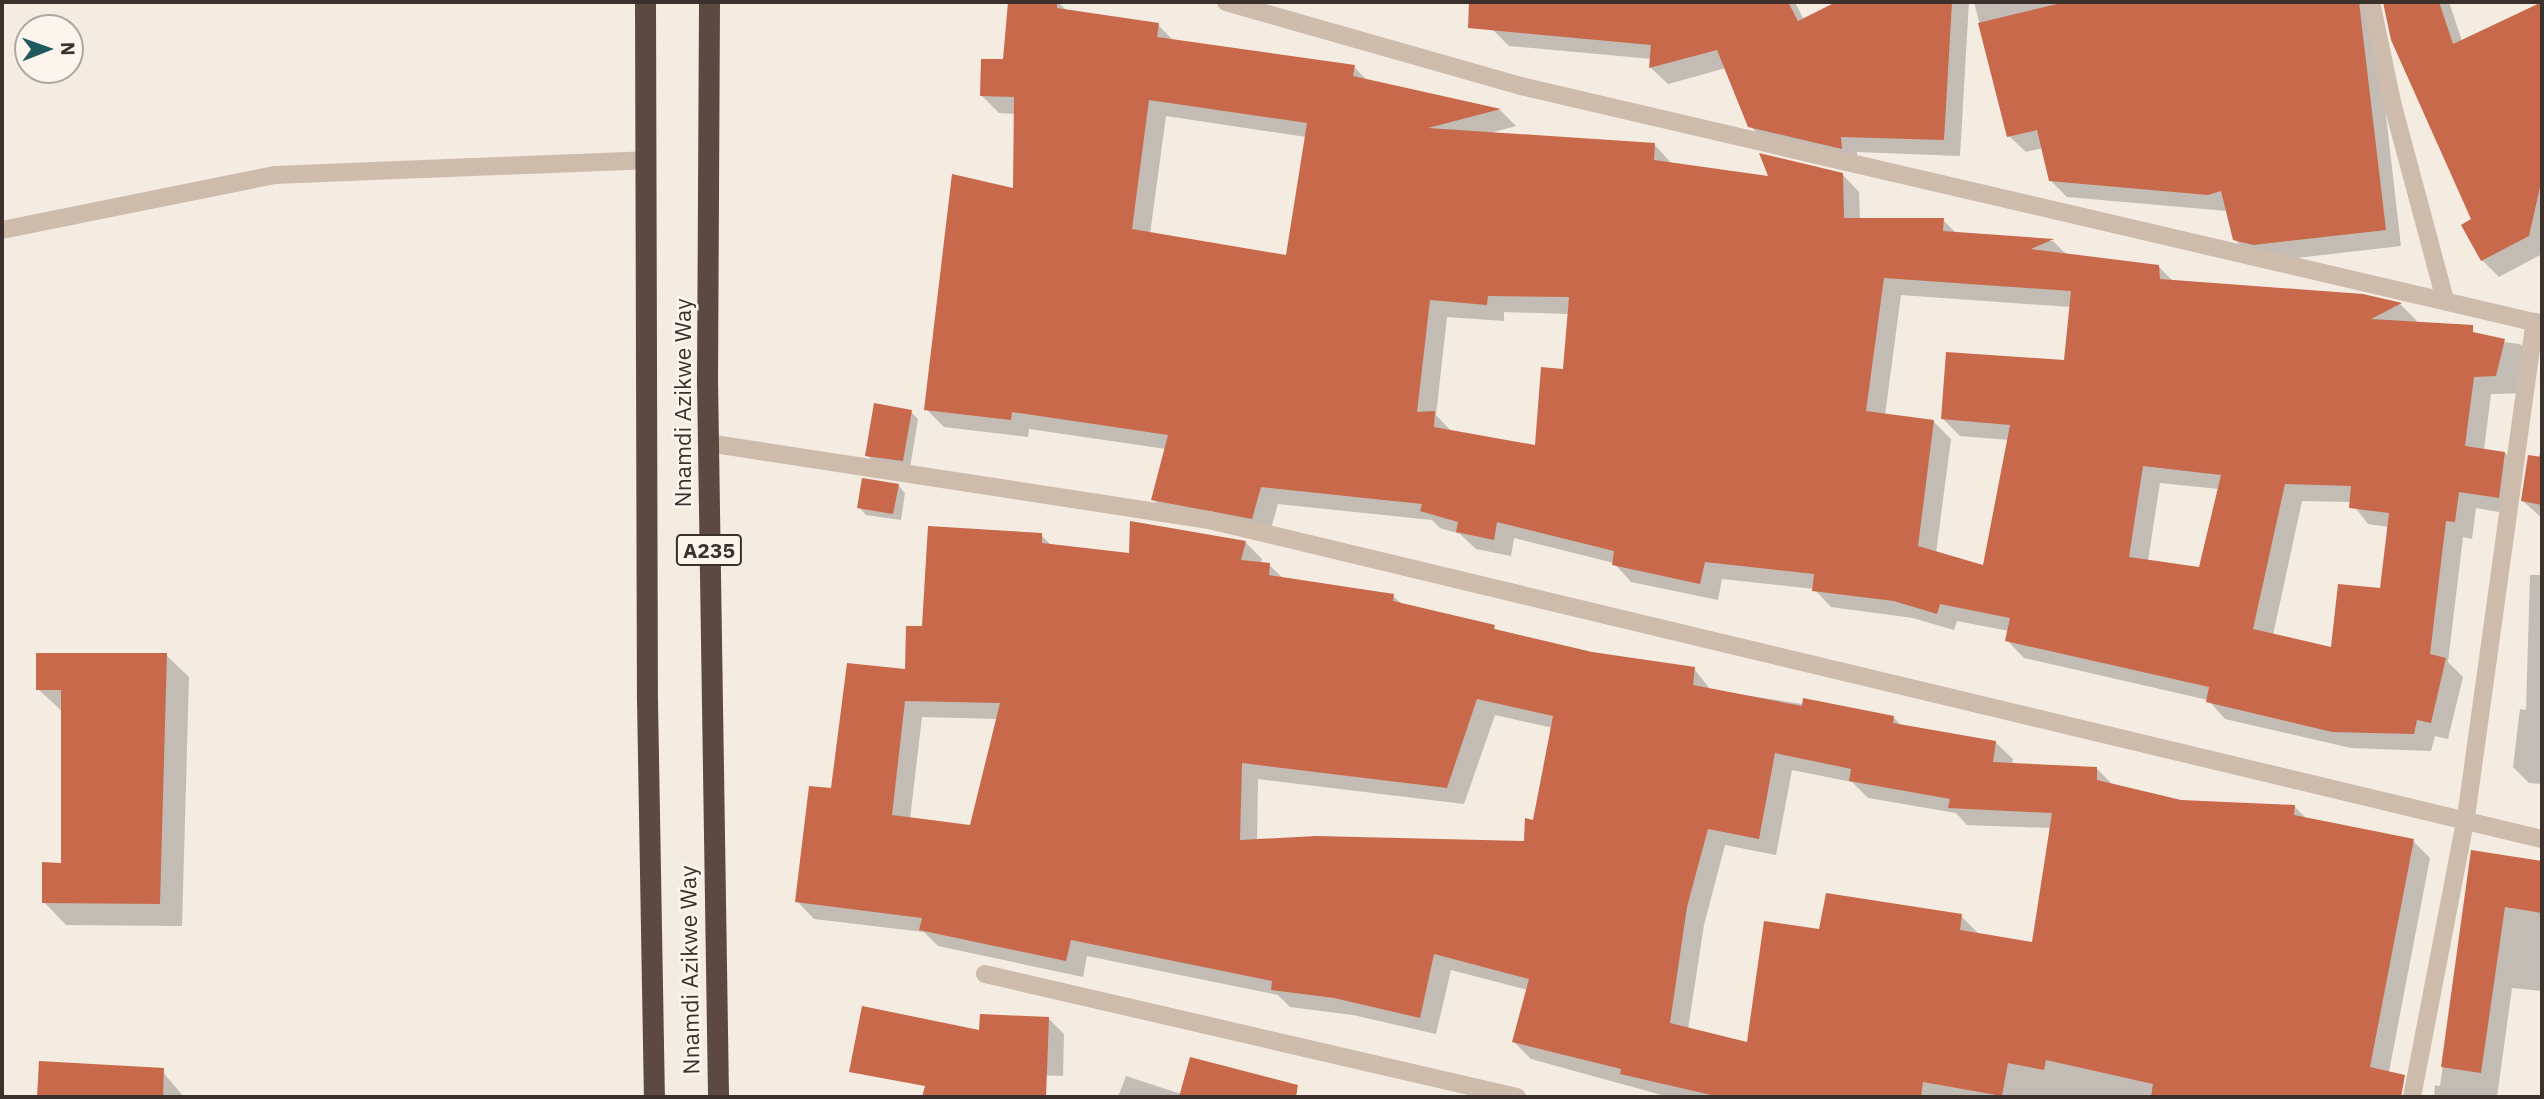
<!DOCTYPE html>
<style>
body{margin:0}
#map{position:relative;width:2544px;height:1099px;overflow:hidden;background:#f4ebe1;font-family:"IBM Plex Sans",sans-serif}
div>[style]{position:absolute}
.shadow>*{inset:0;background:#0003}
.building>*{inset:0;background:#c8694b}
.street>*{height:18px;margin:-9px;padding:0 9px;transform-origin:9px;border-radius:9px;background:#cdbbac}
.highway>*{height:21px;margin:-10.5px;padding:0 10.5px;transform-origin:10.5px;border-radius:10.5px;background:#5c4a42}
span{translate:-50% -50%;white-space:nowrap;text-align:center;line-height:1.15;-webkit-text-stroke:5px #fbf5ee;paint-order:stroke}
.shield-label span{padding:2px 5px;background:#fbf5ee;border:2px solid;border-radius:5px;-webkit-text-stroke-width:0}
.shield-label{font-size:21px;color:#3b302b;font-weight:700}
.street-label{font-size:23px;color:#3b302b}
.frame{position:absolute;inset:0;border:4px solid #3b302b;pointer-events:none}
.north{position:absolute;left:14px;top:14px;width:70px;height:70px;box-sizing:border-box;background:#fbf5ee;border:2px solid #aea6a0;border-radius:50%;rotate:89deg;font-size:19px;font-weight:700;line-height:28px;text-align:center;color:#3b302b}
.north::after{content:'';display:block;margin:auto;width:24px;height:32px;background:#1f5a5e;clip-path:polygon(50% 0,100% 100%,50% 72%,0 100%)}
</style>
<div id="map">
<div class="shadow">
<i style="clip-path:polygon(evenodd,1010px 2px,1058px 2px,1067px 11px,1158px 25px,1174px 41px,1354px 67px,1368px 81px,1500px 110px,1516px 126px,1490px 133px,1654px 144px,1672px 164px,1771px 179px,1842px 174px,1859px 192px,1860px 220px,1943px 220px,1957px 234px,2053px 241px,2068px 256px,2159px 267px,2174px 282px,2363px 296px,2401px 305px,2417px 321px,2412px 324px,2429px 333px,2520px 344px,2537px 362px,2533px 393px,2491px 394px,2484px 450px,2505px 453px,2522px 471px,2516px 515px,2476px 508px,2472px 539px,2463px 537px,2448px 662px,2463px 677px,2448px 739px,2435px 736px,2431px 751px,2351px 748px,2225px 719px,2208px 700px,2024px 658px,2007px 640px,2009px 631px,1957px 621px,1954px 630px,1913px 618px,1831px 607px,1814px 589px,1722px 579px,1718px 600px,1631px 582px,1614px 563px,1514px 538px,1511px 556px,1476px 549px,1460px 534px,1440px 528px,1432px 520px,1278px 504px,1269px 535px,1170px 516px,1153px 499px,1166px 449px,1029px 429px,1028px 437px,944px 427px,926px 409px,1015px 190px,1016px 114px,999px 113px,982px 96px,1005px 61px,1010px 2px,1166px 116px,1306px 137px,1287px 257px,1150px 234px,1166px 116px,1010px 2px,1901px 295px,2071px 307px,2066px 362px,1942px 418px,1960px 436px,2009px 440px,1985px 567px,1936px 553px,1951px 439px,1933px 421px,1885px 415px,1901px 295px,1010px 2px,1504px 312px,1569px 314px,1564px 371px,1537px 447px,1451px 431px,1436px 415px,1447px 317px,1504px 321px,1504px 312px,1010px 2px,2160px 483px,2219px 489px,2201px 569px,2148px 561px,2160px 483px,1010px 2px,2302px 501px,2351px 502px,2368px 524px,2389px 527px,2382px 590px,2332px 649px,2273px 635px,2302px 501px)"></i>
<i style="clip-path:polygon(1528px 2px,1795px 2px,1804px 20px,1840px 2px,1969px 2px,1960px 156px,1857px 152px,1858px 164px,1767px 143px,1750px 126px,1726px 68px,1668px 84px,1651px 68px,1652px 59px,1509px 46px,1493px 30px)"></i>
<i style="clip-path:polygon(1974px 2px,2373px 2px,2401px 246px,2270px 261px,2251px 256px,2234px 239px,2227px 211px,2067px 197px,2050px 180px,2043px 148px,2026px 152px,2009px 136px)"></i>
<i style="clip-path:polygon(2383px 2px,2449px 2px,2462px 41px,2542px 2px,2542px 254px,2499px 277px,2482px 260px,2473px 220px)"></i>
<i style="clip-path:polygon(911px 412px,918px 419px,910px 468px,875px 463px,867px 455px)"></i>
<i style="clip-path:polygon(2542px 447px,2542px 518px,2523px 501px)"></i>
<i style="clip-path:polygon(898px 485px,905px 493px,901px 520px,866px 515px,859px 507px)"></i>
<i style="clip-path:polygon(evenodd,1041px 535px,1052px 546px,1130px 555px,1245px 542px,1262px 559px,1261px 564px,1269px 565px,1283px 578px,1393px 596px,1403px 605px,1591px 654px,1694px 669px,1711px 690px,1894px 718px,1902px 726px,1995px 742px,2013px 759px,2012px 765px,2097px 769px,2114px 786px,2181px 801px,2294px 806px,2307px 819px,2413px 841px,2430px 858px,2387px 1082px,2392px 1087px,2390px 1097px,1669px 1097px,1531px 1059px,1514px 1042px,1528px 990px,1451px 970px,1436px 1034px,1353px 1015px,1290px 1007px,1278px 995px,1087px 956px,1083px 977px,938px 946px,924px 932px,814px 919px,797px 901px,833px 790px,907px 671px,923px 628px,1041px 535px,1495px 715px,1553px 728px,1534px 822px,1525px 843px,1257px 841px,1258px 779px,1464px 804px,1495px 715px,1041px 535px,922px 717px,998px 719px,971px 827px,910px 819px,922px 717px,1041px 535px,1792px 770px,1852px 782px,1868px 798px,1956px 813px,1967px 825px,2051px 828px,2034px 943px,1978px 933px,1961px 916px,1821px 931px,1748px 1044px,1688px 1029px,1704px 925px,1725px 845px,1776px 855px,1792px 770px)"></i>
<i style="clip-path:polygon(2530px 575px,2542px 575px,2542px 784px,2529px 783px,2513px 767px,2520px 709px,2526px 710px)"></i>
<i style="clip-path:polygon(166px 655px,189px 677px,182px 926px,66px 925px,44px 902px,63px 865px,63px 712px,38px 689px)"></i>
<i style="clip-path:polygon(2473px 852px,2542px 862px,2542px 991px,2512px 988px,2497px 1097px,2434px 1097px,2435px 1085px,2440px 1086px)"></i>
<i style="clip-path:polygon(1048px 1018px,1064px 1034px,1063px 1076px,870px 1069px,981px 1032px)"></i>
<i style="clip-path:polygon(40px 1063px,161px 1070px,184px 1097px,39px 1097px)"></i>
<i style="clip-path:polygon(1126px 1076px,1181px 1094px,1301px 1097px,1118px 1097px)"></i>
</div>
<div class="building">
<i style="clip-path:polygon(evenodd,1008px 2px,1057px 2px,1057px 8px,1159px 23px,1157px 37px,1355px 65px,1353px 76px,1501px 109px,1428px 128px,1655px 143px,1654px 160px,1768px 176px,1759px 153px,1843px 173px,1844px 218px,1944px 218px,1943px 231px,2054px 239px,2031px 249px,2159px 265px,2160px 279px,2363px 294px,2402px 303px,2371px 319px,2473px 325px,2473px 332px,2505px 339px,2496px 376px,2474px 377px,2465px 446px,2505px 452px,2499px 498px,2459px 492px,2455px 522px,2446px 521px,2430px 654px,2446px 658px,2431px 723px,2417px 720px,2414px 734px,2332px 732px,2206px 702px,2209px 687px,2005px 641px,2010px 618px,1940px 604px,1937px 614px,1894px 601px,1812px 591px,1814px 574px,1705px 562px,1700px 584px,1612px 565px,1614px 551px,1497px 522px,1494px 540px,1456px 532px,1458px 522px,1420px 511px,1422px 504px,1261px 487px,1252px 519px,1151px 500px,1168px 435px,1012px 412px,1011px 420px,924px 410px,952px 174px,1013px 188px,1014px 97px,980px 96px,981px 59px,1003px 59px,1008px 2px,1149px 100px,1307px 123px,1286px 255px,1132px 229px,1149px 100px,1008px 2px,1884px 278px,2071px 291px,2064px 360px,1946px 352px,1941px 419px,2010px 425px,1983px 565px,1918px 546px,1934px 420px,1866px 411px,1884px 278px,1008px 2px,1488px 296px,1569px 297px,1563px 369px,1541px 367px,1535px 445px,1434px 427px,1435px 411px,1417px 412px,1430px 300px,1487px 305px,1488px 296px,1008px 2px,2143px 466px,2221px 475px,2199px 567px,2129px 557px,2143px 466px,1008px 2px,2285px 484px,2351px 486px,2349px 508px,2389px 513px,2380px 588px,2338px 584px,2331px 647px,2253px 629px,2285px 484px)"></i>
<i style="clip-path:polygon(1469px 2px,1788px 2px,1798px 21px,1836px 2px,1952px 2px,1944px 140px,1841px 137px,1842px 149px,1748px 127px,1717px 50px,1649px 68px,1651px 45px,1468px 28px)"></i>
<i style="clip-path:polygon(2065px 2px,2359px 2px,2386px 230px,2253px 245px,2233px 240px,2221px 191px,2208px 195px,2049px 181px,2037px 130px,2007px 137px,1978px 23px)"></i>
<i style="clip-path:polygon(2383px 2px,2439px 2px,2453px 44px,2542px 2px,2542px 178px,2529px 236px,2481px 261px,2461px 225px,2471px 219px,2391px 40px)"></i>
<i style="clip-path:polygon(874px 403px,912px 410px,903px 461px,865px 456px)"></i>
<i style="clip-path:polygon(2528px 455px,2542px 457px,2542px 505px,2521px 501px)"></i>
<i style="clip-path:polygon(862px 478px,899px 484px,893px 514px,857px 508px)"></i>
<i style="clip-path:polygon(evenodd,1130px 521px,1246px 541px,1241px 560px,1270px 563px,1269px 575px,1394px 594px,1393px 601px,1495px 625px,1494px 629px,1592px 652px,1695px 667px,1693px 685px,1802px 706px,1803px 698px,1894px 716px,1893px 723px,1996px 741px,1993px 762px,2097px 767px,2097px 780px,2181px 800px,2295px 805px,2294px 815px,2414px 839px,2370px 1067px,2405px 1075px,2401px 1097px,2151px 1097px,2153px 1084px,2046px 1060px,2044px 1070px,2008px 1063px,2002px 1096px,1923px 1082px,1921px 1097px,1720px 1097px,1620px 1074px,1621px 1069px,1512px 1042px,1529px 979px,1434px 954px,1420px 1018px,1334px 998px,1271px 990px,1272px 981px,1071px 940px,1066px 961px,919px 930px,922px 918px,795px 902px,809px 786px,831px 788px,847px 663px,905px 669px,906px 626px,922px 626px,928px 526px,1042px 533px,1042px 543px,1129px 553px,1130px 521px,1477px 699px,1553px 716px,1533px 820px,1525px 818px,1524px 841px,1316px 836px,1240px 840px,1242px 763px,1447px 788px,1477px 699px,1130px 521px,905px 701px,1000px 703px,970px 825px,892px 815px,905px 701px,1130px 521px,1775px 753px,1851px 769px,1849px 781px,1950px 799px,1948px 808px,2052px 813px,2032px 942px,1960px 930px,1962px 914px,1826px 893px,1819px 929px,1764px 921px,1747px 1042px,1670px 1023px,1687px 907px,1708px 829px,1759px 839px,1775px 753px)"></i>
<i style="clip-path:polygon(36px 653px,167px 653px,160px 904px,42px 903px,42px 862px,61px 863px,61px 690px,36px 690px)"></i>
<i style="clip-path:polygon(2471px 850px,2542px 861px,2542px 913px,2505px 907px,2481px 1073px,2441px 1067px)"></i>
<i style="clip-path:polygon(862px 1006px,979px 1030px,980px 1014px,1049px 1017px,1046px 1097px,922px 1097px,925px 1086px,849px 1072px)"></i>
<i style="clip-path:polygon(1190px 1057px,1298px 1085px,1296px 1097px,1179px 1097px)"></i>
<i style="clip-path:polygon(39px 1061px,164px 1068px,163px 1097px,37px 1097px)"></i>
</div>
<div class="street">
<i style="left:1226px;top:2px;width:307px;rotate:15.9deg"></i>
<i style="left:1521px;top:86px;width:1048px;rotate:13.12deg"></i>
<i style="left:2371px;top:2px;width:102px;rotate:78.1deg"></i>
<i style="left:2392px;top:102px;width:205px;rotate:75deg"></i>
<i style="left:2px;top:230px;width:278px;rotate:-11.4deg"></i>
<i style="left:275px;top:175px;width:370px;rotate:-2.3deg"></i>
<i style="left:708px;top:443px;width:507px;rotate:8.74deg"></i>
<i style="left:1209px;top:520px;width:1371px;rotate:13.46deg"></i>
<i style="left:985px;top:974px;width:546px;rotate:13.02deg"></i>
<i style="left:2412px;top:1097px;width:285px;rotate:-79.1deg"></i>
<i style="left:2466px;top:817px;width:500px;rotate:-82.1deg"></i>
</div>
<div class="highway">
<i style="left:645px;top:2px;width:698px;rotate:89.84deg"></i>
<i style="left:647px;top:700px;width:397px;rotate:89deg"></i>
<i style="left:709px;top:2px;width:377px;rotate:90.3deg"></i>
<i style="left:707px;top:379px;width:718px;rotate:89.12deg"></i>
</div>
<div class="shield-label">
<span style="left:709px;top:550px">A235</span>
</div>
<div class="street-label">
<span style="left:682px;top:403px;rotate:-90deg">Nnamdi Azikwe Way</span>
<span style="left:689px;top:970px;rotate:-91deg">Nnamdi Azikwe Way</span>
</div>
<div class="frame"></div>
<div class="north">N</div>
</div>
